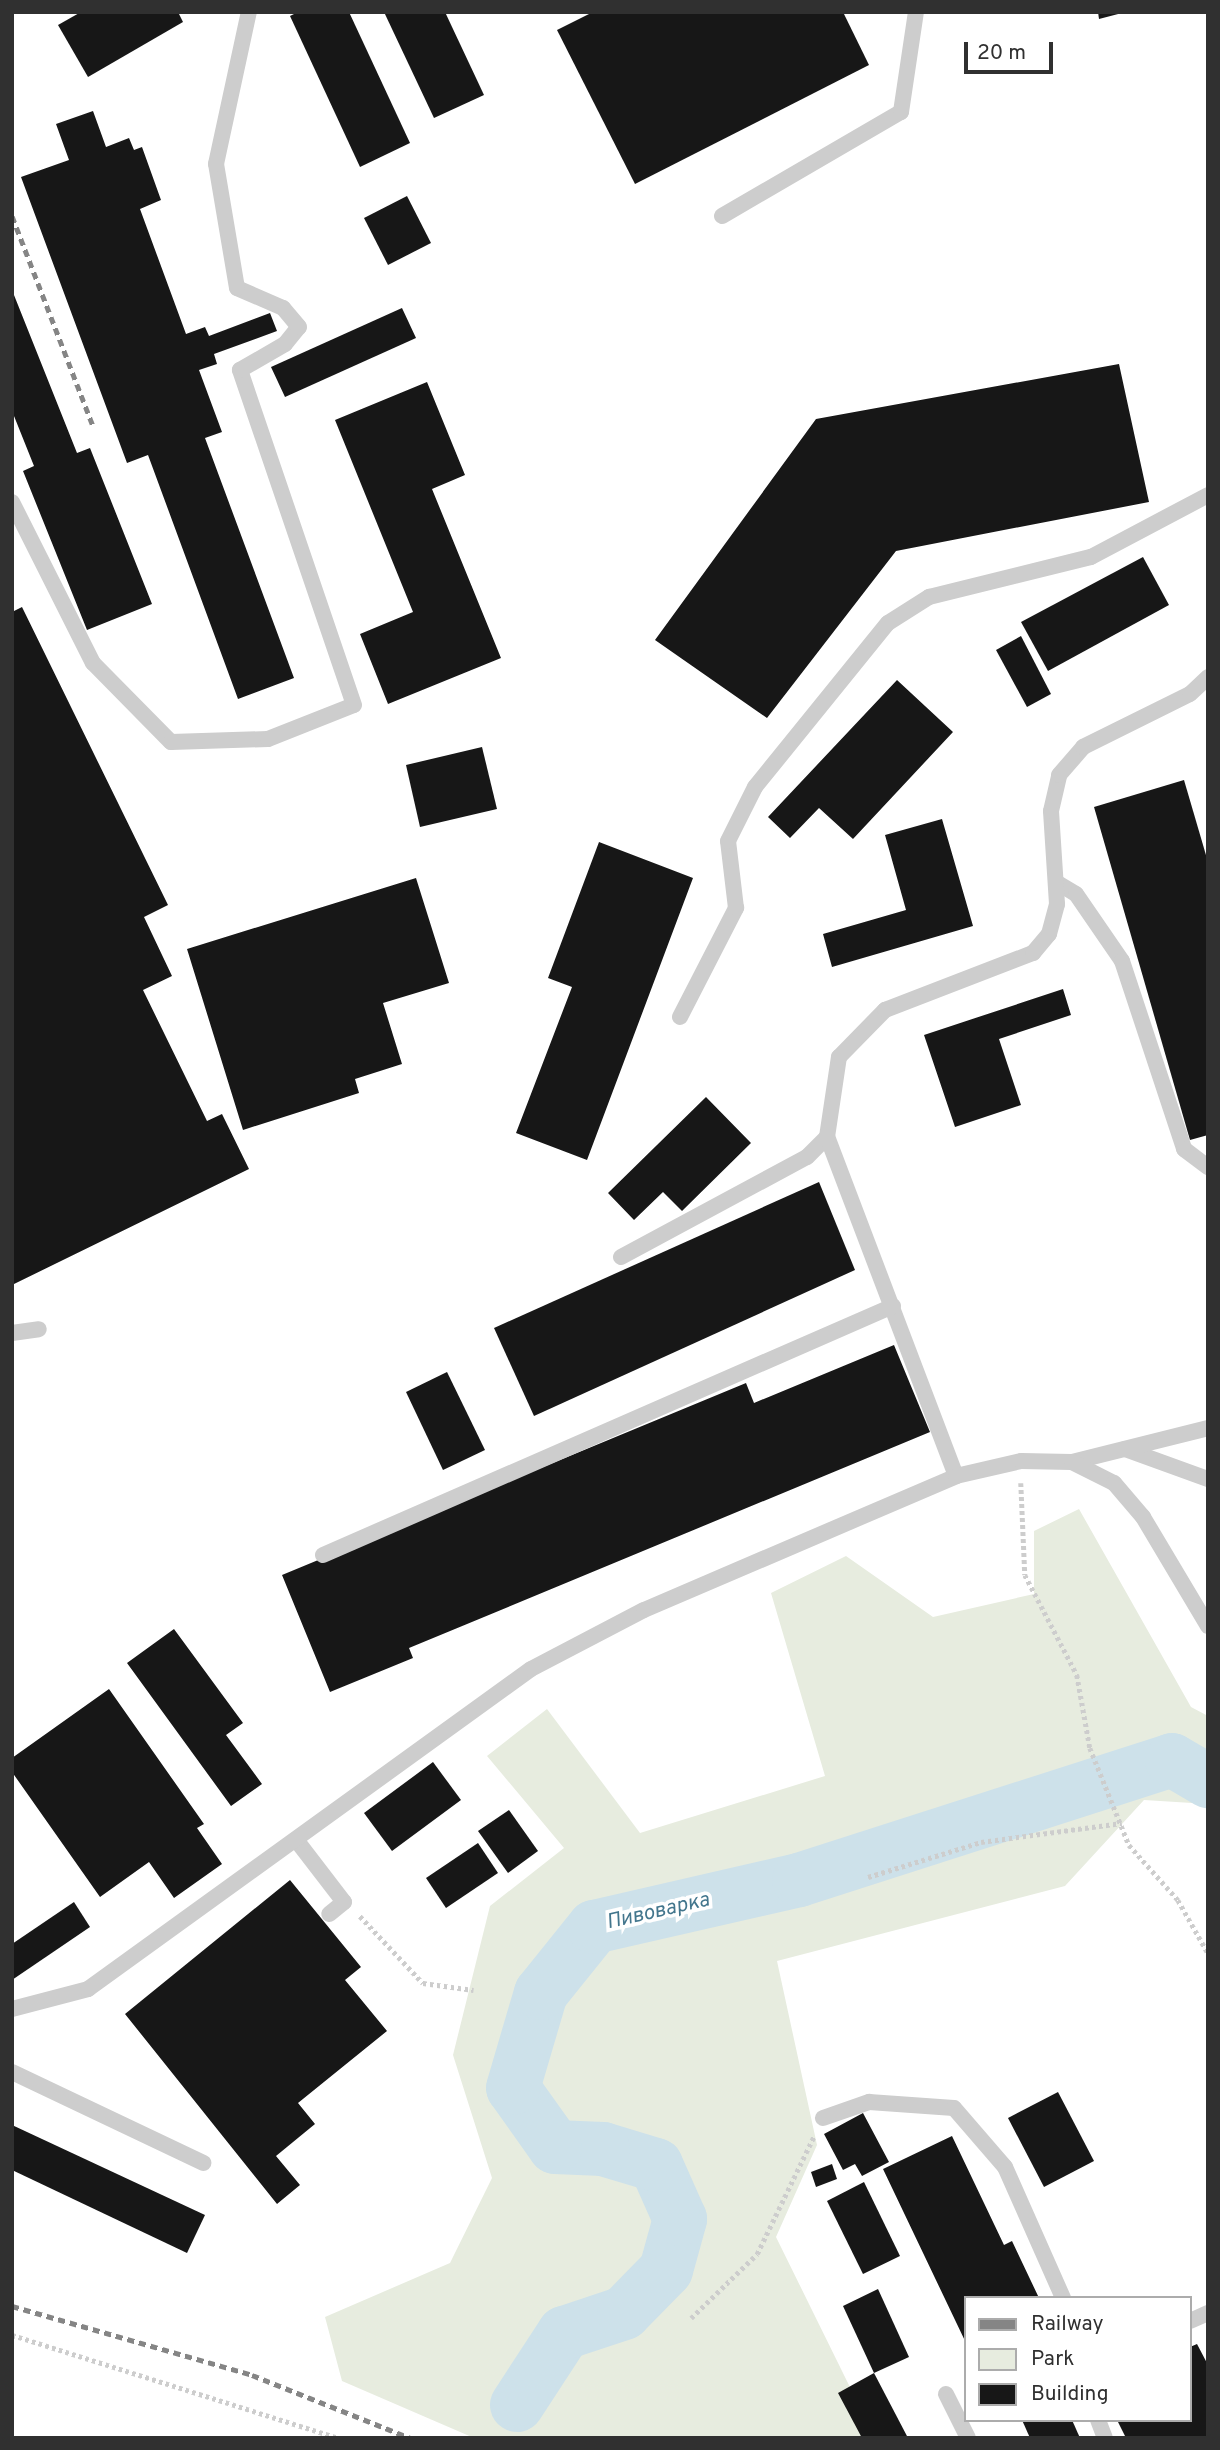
<!DOCTYPE html>
<meta charset="utf-8">
<style>
body{margin:0}
#map{position:relative;width:1220px;height:2450px;overflow:hidden;background:#fff;font-family:Overpass,sans-serif}
div>[style]{position:absolute}
.green>*{inset:0;background:#e7ecdf}
.river>*{height:54px;margin:-27px;padding:0 27px;transform-origin:27px;border-radius:27px;background:#cde1ea}
.building>*{inset:0;background:#171717}
.path>*{height:4.5px;margin-top:-2.25px;transform-origin:0;background:repeating-linear-gradient(90deg,#cdcdcd 0 3.5px,transparent 0 7px)}
.service>*{height:16px;margin:-8px;padding:0 8px;transform-origin:8px;border-radius:8px;background:#cdcdcd}
.rail>*{height:5px;margin-top:-2.5px;transform-origin:0;background:repeating-linear-gradient(90deg,#858585 0 7px,transparent 0 12px)}
span{translate:-50% -50%;white-space:nowrap;text-align:center;line-height:1.15;-webkit-text-stroke:7px #fff;paint-order:stroke}
.water-label{font-size:21px;color:#43768d;font-style:italic}
.frame{position:absolute;inset:0;border:14px solid #303030;pointer-events:none}
.legend{position:absolute;left:964px;top:2296px;width:228px;height:126px;box-sizing:border-box;background:#fff;border:2px solid #acacac;margin:0;padding:9px 12px;list-style:none;font-size:21px;color:#303030}
.legend li{display:flex;align-items:center;gap:14px;height:35px}
.legend b{width:35px;border:2px solid #acacac}
.scale{position:absolute;left:964px;top:42px;width:89px;height:32px;box-sizing:border-box;border:4px solid #303030;border-top:0;padding-left:9px;font-size:21px;line-height:24px;white-space:nowrap;color:#303030;-webkit-text-stroke:5px #fff;paint-order:stroke}
</style>
<div id="map">
<div class="green">
<i style="clip-path:polygon(1079px 1509px,1191px 1707px,1208px 1716px,1208px 1804px,1144px 1800px,1065px 1886px,777px 1961px,817px 2145px,776px 2237px,875px 2438px,474px 2438px,342px 2381px,325px 2317px,450px 2263px,492px 2178px,453px 2055px,490px 1906px,564px 1848px,487px 1756px,547px 1709px,640px 1833px,825px 1776px,771px 1593px,846px 1556px,933px 1617px,1034px 1594px,1034px 1531px)"></i>
</div>
<div class="river">
<i style="left:517px;top:2405px;width:86px;rotate:-56.9deg"></i>
<i style="left:564px;top:2333px;width:63px;rotate:-18.4deg"></i>
<i style="left:624px;top:2313px;width:60px;rotate:-45.7deg"></i>
<i style="left:666px;top:2270px;width:53px;rotate:-74.6deg"></i>
<i style="left:680px;top:2219px;width:59px;rotate:-114deg"></i>
<i style="left:656px;top:2165px;width:55px;rotate:-163.2deg"></i>
<i style="left:603px;top:2149px;width:48px;rotate:-177.6deg"></i>
<i style="left:555px;top:2147px;width:72px;rotate:-125.4deg"></i>
<i style="left:513px;top:2088px;width:99px;rotate:-73.6deg"></i>
<i style="left:541px;top:1993px;width:85px;rotate:-51.2deg"></i>
<i style="left:594px;top:1927px;width:210px;rotate:-12.9deg"></i>
<i style="left:799px;top:1880px;width:392px;rotate:-17.8deg"></i>
<i style="left:1172px;top:1760px;width:42px;rotate:30.3deg"></i>
</div>
<div class="building">
<i style="clip-path:polygon(81px 12px,178px 12px,183px 22px,88px 77px,58px 25px)"></i>
<i style="clip-path:polygon(298px 12px,349px 12px,410px 143px,360px 167px,290px 16px)"></i>
<i style="clip-path:polygon(384px 12px,445px 12px,484px 95px,434px 118px)"></i>
<i style="clip-path:polygon(593px 12px,843px 12px,869px 65px,635px 184px,557px 30px)"></i>
<i style="clip-path:polygon(1098px 12px,1122px 12px,1122px 13px,1099px 19px)"></i>
<i style="clip-path:polygon(93px 111px,106px 147px,129px 138px,134px 150px,142px 147px,161px 200px,140px 209px,186px 334px,205px 327px,209px 336px,270px 313px,277px 331px,214px 354px,217px 364px,199px 370px,222px 432px,205px 438px,294px 678px,238px 699px,148px 455px,127px 463px,21px 177px,69px 160px,56px 124px)"></i>
<i style="clip-path:polygon(407px 196px,431px 243px,388px 265px,364px 218px)"></i>
<i style="clip-path:polygon(12px 290px,77px 453px,90px 448px,152px 604px,87px 630px,23px 471px,34px 466px,12px 411px)"></i>
<i style="clip-path:polygon(402px 308px,416px 338px,285px 397px,271px 367px)"></i>
<i style="clip-path:polygon(1119px 364px,1149px 502px,896px 551px,767px 718px,655px 640px,816px 419px)"></i>
<i style="clip-path:polygon(427px 382px,465px 475px,432px 489px,501px 658px,388px 704px,360px 634px,413px 612px,335px 420px)"></i>
<i style="clip-path:polygon(1143px 557px,1169px 605px,1048px 671px,1021px 622px)"></i>
<i style="clip-path:polygon(22px 607px,168px 905px,144px 917px,172px 976px,143px 990px,207px 1121px,222px 1114px,249px 1169px,12px 1285px,12px 612px)"></i>
<i style="clip-path:polygon(1021px 636px,1051px 694px,1027px 707px,996px 650px)"></i>
<i style="clip-path:polygon(897px 680px,953px 732px,853px 839px,819px 808px,790px 838px,768px 817px)"></i>
<i style="clip-path:polygon(482px 747px,497px 809px,420px 827px,406px 765px)"></i>
<i style="clip-path:polygon(1184px 780px,1208px 862px,1208px 1135px,1190px 1140px,1094px 807px)"></i>
<i style="clip-path:polygon(942px 819px,973px 926px,832px 967px,823px 934px,906px 910px,885px 835px)"></i>
<i style="clip-path:polygon(599px 842px,693px 878px,587px 1160px,516px 1133px,572px 987px,548px 978px)"></i>
<i style="clip-path:polygon(416px 878px,449px 983px,383px 1003px,402px 1064px,355px 1079px,359px 1093px,243px 1130px,187px 949px)"></i>
<i style="clip-path:polygon(1063px 989px,1071px 1015px,999px 1039px,1021px 1105px,955px 1127px,924px 1035px)"></i>
<i style="clip-path:polygon(706px 1097px,751px 1143px,682px 1211px,663px 1192px,634px 1220px,608px 1193px)"></i>
<i style="clip-path:polygon(819px 1182px,855px 1270px,534px 1416px,494px 1328px)"></i>
<i style="clip-path:polygon(894px 1345px,930px 1432px,409px 1648px,413px 1658px,330px 1692px,282px 1575px,746px 1383px,754px 1403px)"></i>
<i style="clip-path:polygon(447px 1372px,485px 1450px,443px 1470px,406px 1392px)"></i>
<i style="clip-path:polygon(174px 1629px,243px 1723px,226px 1735px,262px 1784px,231px 1806px,127px 1663px)"></i>
<i style="clip-path:polygon(109px 1689px,204px 1824px,197px 1828px,222px 1864px,174px 1898px,149px 1862px,100px 1897px,12px 1772px,12px 1758px)"></i>
<i style="clip-path:polygon(433px 1762px,461px 1800px,392px 1851px,364px 1813px)"></i>
<i style="clip-path:polygon(509px 1810px,538px 1851px,508px 1873px,478px 1831px)"></i>
<i style="clip-path:polygon(478px 1843px,498px 1873px,446px 1908px,426px 1878px)"></i>
<i style="clip-path:polygon(290px 1880px,361px 1967px,345px 1980px,387px 2031px,298px 2103px,315px 2124px,276px 2156px,300px 2185px,277px 2204px,125px 2014px)"></i>
<i style="clip-path:polygon(74px 1902px,90px 1927px,12px 1980px,12px 1944px)"></i>
<i style="clip-path:polygon(1058px 2092px,1094px 2161px,1044px 2187px,1008px 2118px)"></i>
<i style="clip-path:polygon(863px 2113px,889px 2162px,862px 2176px,855px 2164px,843px 2170px,824px 2134px)"></i>
<i style="clip-path:polygon(12px 2125px,205px 2215px,187px 2253px,12px 2170px)"></i>
<i style="clip-path:polygon(952px 2136px,1004px 2245px,1012px 2241px,1039px 2298px,966px 2298px,966px 2343px,883px 2169px)"></i>
<i style="clip-path:polygon(832px 2164px,837px 2179px,816px 2187px,811px 2172px)"></i>
<i style="clip-path:polygon(864px 2182px,900px 2256px,863px 2274px,827px 2201px)"></i>
<i style="clip-path:polygon(878px 2289px,909px 2357px,874px 2373px,843px 2306px)"></i>
<i style="clip-path:polygon(1197px 2344px,1208px 2365px,1208px 2438px,1126px 2438px,1117px 2420px,1190px 2420px,1190px 2347px)"></i>
<i style="clip-path:polygon(874px 2373px,908px 2438px,862px 2438px,838px 2393px)"></i>
<i style="clip-path:polygon(1022px 2420px,1072px 2420px,1080px 2438px,1030px 2438px)"></i>
</div>
<div class="path">
<i style="left:1021px;top:1483px;width:92px;rotate:87.5deg"></i>
<i style="left:1025px;top:1575px;width:113px;rotate:62.5deg"></i>
<i style="left:1077px;top:1675px;width:74px;rotate:79.9deg"></i>
<i style="left:1090px;top:1748px;width:105px;rotate:68.1deg"></i>
<i style="left:1129px;top:1845px;width:74px;rotate:48.3deg"></i>
<i style="left:1178px;top:1900px;width:61px;rotate:60.5deg"></i>
<i style="left:868px;top:1877px;width:118px;rotate:-17.2deg"></i>
<i style="left:981px;top:1842px;width:142px;rotate:-7.7deg"></i>
<i style="left:360px;top:1916px;width:92px;rotate:46.8deg"></i>
<i style="left:423px;top:1983px;width:51px;rotate:7.8deg"></i>
<i style="left:691px;top:2318px;width:92px;rotate:-44.1deg"></i>
<i style="left:757px;top:2254px;width:131px;rotate:-64.2deg"></i>
<i style="left:12px;top:2335px;width:342px;rotate:17.5deg"></i>
</div>
<div class="service">
<i style="left:722px;top:216px;width:207px;rotate:-30.2deg"></i>
<i style="left:901px;top:112px;width:101px;rotate:-81.5deg"></i>
<i style="left:12px;top:502px;width:180px;rotate:63.3deg"></i>
<i style="left:93px;top:663px;width:111px;rotate:45.4deg"></i>
<i style="left:171px;top:742px;width:97px;rotate:-1.8deg"></i>
<i style="left:268px;top:739px;width:92px;rotate:-21.6deg"></i>
<i style="left:354px;top:705px;width:354px;rotate:-108.8deg"></i>
<i style="left:240px;top:370px;width:52px;rotate:-30deg"></i>
<i style="left:285px;top:344px;width:22px;rotate:-51deg"></i>
<i style="left:299px;top:327px;width:25px;rotate:-130deg"></i>
<i style="left:283px;top:308px;width:50px;rotate:-156.5deg"></i>
<i style="left:237px;top:288px;width:126px;rotate:-99.6deg"></i>
<i style="left:216px;top:164px;width:156px;rotate:-77.8deg"></i>
<i style="left:1056px;top:882px;width:23px;rotate:31deg"></i>
<i style="left:1076px;top:894px;width:81px;rotate:55.5deg"></i>
<i style="left:1122px;top:961px;width:198px;rotate:71.7deg"></i>
<i style="left:1184px;top:1149px;width:30px;rotate:37deg"></i>
<i style="left:680px;top:1017px;width:123px;rotate:-62.8deg"></i>
<i style="left:736px;top:908px;width:67px;rotate:-96.8deg"></i>
<i style="left:728px;top:841px;width:60px;rotate:-63.4deg"></i>
<i style="left:755px;top:787px;width:211px;rotate:-51deg"></i>
<i style="left:888px;top:623px;width:49px;rotate:-32.4deg"></i>
<i style="left:929px;top:597px;width:167px;rotate:-13.9deg"></i>
<i style="left:1091px;top:557px;width:132px;rotate:-27.9deg"></i>
<i style="left:621px;top:1257px;width:211px;rotate:-28.3deg"></i>
<i style="left:807px;top:1157px;width:28px;rotate:-45deg"></i>
<i style="left:12px;top:1333px;width:27px;rotate:-8deg"></i>
<i style="left:1125px;top:1449px;width:88px;rotate:19.9deg"></i>
<i style="left:1072px;top:1462px;width:140px;rotate:-14deg"></i>
<i style="left:956px;top:1476px;width:363px;rotate:-110.8deg"></i>
<i style="left:827px;top:1137px;width:81px;rotate:-81.5deg"></i>
<i style="left:839px;top:1057px;width:66px;rotate:-45.6deg"></i>
<i style="left:885px;top:1010px;width:159px;rotate:-21.1deg"></i>
<i style="left:1033px;top:953px;width:25px;rotate:-50deg"></i>
<i style="left:1049px;top:934px;width:31px;rotate:-75deg"></i>
<i style="left:1057px;top:904px;width:93px;rotate:-93.7deg"></i>
<i style="left:1051px;top:811px;width:37px;rotate:-77deg"></i>
<i style="left:1059px;top:775px;width:37px;rotate:-49deg"></i>
<i style="left:1083px;top:747px;width:119px;rotate:-26.4deg"></i>
<i style="left:1190px;top:694px;width:25px;rotate:-43deg"></i>
<i style="left:323px;top:1555px;width:622px;rotate:-23.6deg"></i>
<i style="left:297px;top:1841px;width:77px;rotate:52.4deg"></i>
<i style="left:344px;top:1902px;width:19px;rotate:141deg"></i>
<i style="left:12px;top:2009px;width:79px;rotate:-14.7deg"></i>
<i style="left:88px;top:1989px;width:546px;rotate:-35.84deg"></i>
<i style="left:531px;top:1669px;width:127px;rotate:-27.6deg"></i>
<i style="left:644px;top:1610px;width:340px;rotate:-23.2deg"></i>
<i style="left:956px;top:1476px;width:67px;rotate:-13deg"></i>
<i style="left:1021px;top:1461px;width:51px;rotate:1.1deg"></i>
<i style="left:1072px;top:1462px;width:47px;rotate:26.6deg"></i>
<i style="left:1114px;top:1483px;width:45px;rotate:49.5deg"></i>
<i style="left:1143px;top:1517px;width:127px;rotate:59.2deg"></i>
<i style="left:12px;top:2072px;width:212px;rotate:25.4deg"></i>
<i style="left:823px;top:2118px;width:49px;rotate:-19.2deg"></i>
<i style="left:869px;top:2102px;width:85px;rotate:4deg"></i>
<i style="left:954px;top:2108px;width:78px;rotate:49.2deg"></i>
<i style="left:1005px;top:2167px;width:143px;rotate:66.1deg"></i>
<i style="left:1190px;top:2321px;width:20px;rotate:-24deg"></i>
<i style="left:946px;top:2394px;width:49px;rotate:63.4deg"></i>
<i style="left:1098px;top:2420px;width:19px;rotate:69deg"></i>
</div>
<div class="rail">
<i style="left:12px;top:216px;width:227px;rotate:68.9deg"></i>
<i style="left:12px;top:2306px;width:250px;rotate:16deg"></i>
<i style="left:252px;top:2375px;width:170px;rotate:21.7deg"></i>
</div>
<div class="water-label">
<span style="left:658px;top:1912px;rotate:-13deg">Пивоварка</span>
</div>
<div class="frame"></div>
<ul class="legend">
<li><b style="height:9px;background:#858585"></b>Railway</li>
<li><b style="height:19px;background:#e7ecdf"></b>Park</li>
<li><b style="height:19px;background:#171717"></b>Building</li>
</ul>
<div class="scale">20 m</div>
</div>
